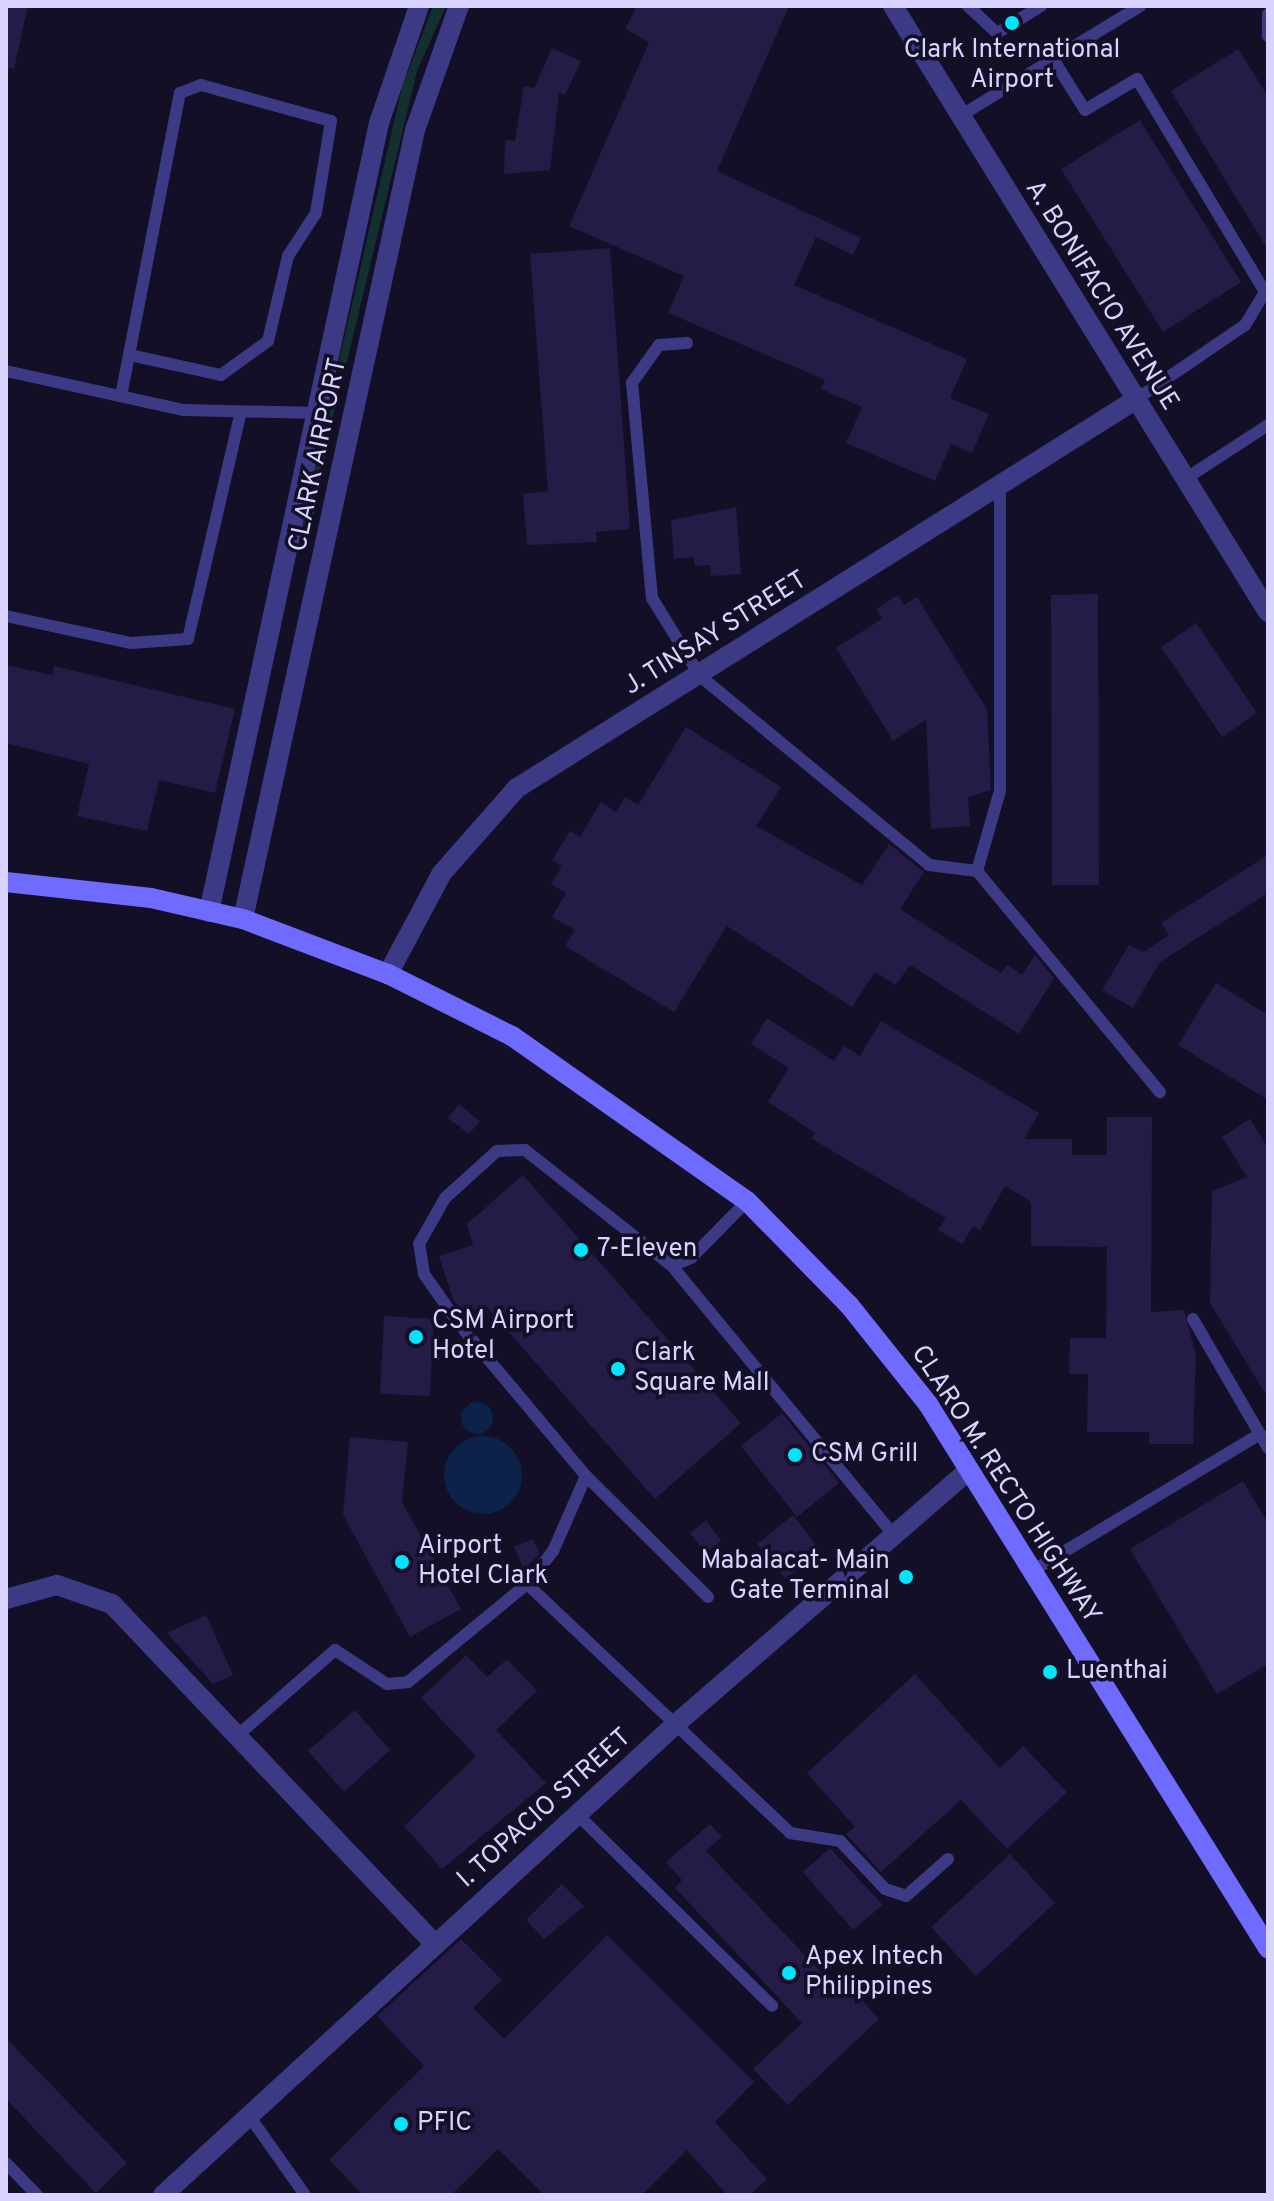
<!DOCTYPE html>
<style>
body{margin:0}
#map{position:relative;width:1274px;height:2201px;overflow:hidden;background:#130f26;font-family:Overpass,sans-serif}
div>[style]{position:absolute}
.green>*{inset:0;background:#12302f}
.water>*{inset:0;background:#0c2248}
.round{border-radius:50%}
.building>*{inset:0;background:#241b47}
.lane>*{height:12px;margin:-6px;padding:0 6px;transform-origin:6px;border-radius:6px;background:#3d3a85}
.street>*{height:20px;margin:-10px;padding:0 10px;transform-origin:10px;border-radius:10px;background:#3d3a85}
.secondary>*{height:20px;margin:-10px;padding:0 10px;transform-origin:10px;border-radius:10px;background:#6f6bff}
.dots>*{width:22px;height:22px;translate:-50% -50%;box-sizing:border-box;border:4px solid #130f26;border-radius:50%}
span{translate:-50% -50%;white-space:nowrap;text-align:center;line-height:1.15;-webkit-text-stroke:7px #130f26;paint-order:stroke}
.poi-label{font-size:26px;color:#d9d4ff}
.left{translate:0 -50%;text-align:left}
.right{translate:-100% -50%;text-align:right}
.street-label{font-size:26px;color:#d9d4ff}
.frame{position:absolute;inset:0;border:8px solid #d9d4ff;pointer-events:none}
</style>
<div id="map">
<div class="green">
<i style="clip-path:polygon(433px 6px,446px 6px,417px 71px,344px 374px,338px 365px,402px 87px)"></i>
<i style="clip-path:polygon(336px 401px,309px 541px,300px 540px,329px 404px)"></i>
</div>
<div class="water">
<i class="round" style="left:461px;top:1402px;width:32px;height:32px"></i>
<i class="round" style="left:444px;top:1436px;width:78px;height:78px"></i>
</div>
<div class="building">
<i style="clip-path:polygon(6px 6px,28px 6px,14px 69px,6px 68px)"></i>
<i style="clip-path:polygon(637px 6px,789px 6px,717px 171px,861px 238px,853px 255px,816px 237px,794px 285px,967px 359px,950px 398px,989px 414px,972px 453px,951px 444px,935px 481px,846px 443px,862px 407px,821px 389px,825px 380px,668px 313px,684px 276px,569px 226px,649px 42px,625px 29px)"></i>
<i style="clip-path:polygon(552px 48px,581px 61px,565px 95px,559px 92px,550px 170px,504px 174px,505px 140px,515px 141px,524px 86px,534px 88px)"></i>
<i style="clip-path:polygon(1238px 49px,1268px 96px,1268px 250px,1171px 91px)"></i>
<i style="clip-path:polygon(1140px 120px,1241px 282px,1163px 332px,1061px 169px)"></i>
<i style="clip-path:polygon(610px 248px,630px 529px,596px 532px,597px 542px,527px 545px,523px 494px,548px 491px,530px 254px)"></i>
<i style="clip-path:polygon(736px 507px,741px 574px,711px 576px,710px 565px,695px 566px,694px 557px,674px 559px,671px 520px)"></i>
<i style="clip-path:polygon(1098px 594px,1099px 885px,1052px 885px,1051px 595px)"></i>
<i style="clip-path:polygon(898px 595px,904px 605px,917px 597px,987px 709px,991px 790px,968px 797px,970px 826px,931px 829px,926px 720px,893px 741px,836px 648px,882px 619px,876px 609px)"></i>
<i style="clip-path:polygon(1196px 623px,1257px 713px,1222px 737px,1161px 647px)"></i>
<i style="clip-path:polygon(6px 665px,52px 675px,54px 666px,235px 709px,215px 793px,159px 780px,147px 831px,77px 816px,89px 764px,6px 743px)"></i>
<i style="clip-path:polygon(686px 727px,781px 787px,756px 826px,862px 885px,889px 844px,924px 872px,900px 909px,1001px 973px,1007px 965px,1022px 975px,1035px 955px,1054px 978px,1019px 1034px,910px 965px,896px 985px,875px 972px,852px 1007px,727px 926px,674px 1012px,565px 946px,575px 930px,552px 917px,566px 893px,551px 884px,562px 866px,552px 860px,570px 831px,580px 837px,601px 802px,616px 812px,625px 797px,638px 805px)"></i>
<i style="clip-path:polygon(1268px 855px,1268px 893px,1160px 962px,1133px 1008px,1102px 990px,1129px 945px,1143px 952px,1169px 935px,1161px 923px)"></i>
<i style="clip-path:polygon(1216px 983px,1268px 1015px,1268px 1100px,1178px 1045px)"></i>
<i style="clip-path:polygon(767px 1018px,834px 1061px,844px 1046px,860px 1056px,881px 1021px,1039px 1113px,1024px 1139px,1072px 1139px,1072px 1155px,1107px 1155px,1107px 1117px,1152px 1117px,1151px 1312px,1184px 1310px,1196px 1355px,1193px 1444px,1149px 1444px,1149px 1432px,1087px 1432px,1088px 1374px,1069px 1374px,1070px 1338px,1106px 1338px,1107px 1247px,1031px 1246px,1031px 1202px,1005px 1186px,980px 1230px,973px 1226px,962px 1244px,938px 1230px,946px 1218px,812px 1139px,815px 1133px,768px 1102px,789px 1068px,751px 1044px)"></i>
<i style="clip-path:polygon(459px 1104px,480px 1121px,469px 1134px,448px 1118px)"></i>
<i style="clip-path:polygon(1250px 1119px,1268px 1148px,1268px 1398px,1210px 1303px,1212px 1191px,1247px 1177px,1222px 1137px)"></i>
<i style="clip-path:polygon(523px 1175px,741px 1423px,655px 1499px,486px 1306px,463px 1313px,453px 1299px,439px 1256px,473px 1245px,467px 1224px)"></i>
<i style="clip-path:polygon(384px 1316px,434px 1319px,430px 1396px,380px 1394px)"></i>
<i style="clip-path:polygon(782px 1413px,839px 1483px,797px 1517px,741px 1446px)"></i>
<i style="clip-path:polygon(350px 1437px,408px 1442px,402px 1502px,461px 1609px,410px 1637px,343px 1515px)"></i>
<i style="clip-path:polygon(1243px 1481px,1268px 1523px,1268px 1664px,1217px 1694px,1130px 1549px)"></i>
<i style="clip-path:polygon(793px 1515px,821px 1551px,785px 1579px,757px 1544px)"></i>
<i style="clip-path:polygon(706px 1520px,721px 1541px,705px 1553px,690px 1533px)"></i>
<i style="clip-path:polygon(533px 1539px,540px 1554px,524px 1569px,514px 1547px)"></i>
<i style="clip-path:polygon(206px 1615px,233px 1675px,213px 1684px,167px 1633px)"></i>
<i style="clip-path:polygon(466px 1655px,487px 1677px,507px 1659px,537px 1691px,496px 1730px,546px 1783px,442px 1869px,404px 1826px,476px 1756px,421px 1698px)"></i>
<i style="clip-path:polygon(915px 1674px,1000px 1768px,1023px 1746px,1067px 1792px,1007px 1849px,961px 1800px,881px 1872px,846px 1834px,855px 1827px,807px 1773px)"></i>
<i style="clip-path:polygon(355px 1710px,390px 1750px,344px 1792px,308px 1751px)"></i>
<i style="clip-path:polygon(710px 1824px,722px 1837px,706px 1851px,837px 1989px,845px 1982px,879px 2019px,788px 2105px,753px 2069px,802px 2023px,675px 1888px,682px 1880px,666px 1862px)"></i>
<i style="clip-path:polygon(830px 1848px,883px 1905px,853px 1930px,803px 1872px)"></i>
<i style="clip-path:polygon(1010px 1854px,1055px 1903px,976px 1976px,931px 1927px)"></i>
<i style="clip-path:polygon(562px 1884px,584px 1906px,544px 1939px,526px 1920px)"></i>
<i style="clip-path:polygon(607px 1935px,754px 2082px,715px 2122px,767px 2179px,750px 2195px,727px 2195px,687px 2150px,642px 2195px,544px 2195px,498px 2149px,451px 2195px,363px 2195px,329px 2160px,424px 2066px,377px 2016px,461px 1939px,502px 1980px,473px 2008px,504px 2039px)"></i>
<i style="clip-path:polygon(6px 2038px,127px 2163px,96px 2193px,6px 2099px)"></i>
</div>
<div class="lane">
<i style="left:968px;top:6px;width:40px;rotate:43deg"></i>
<i style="left:997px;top:33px;width:52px;rotate:-31.5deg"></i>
<i style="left:1268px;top:14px;width:22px;rotate:90deg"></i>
<i style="left:1053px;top:59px;width:60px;rotate:57.9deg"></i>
<i style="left:1085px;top:110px;width:61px;rotate:-30.8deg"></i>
<i style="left:1137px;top:79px;width:249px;rotate:59deg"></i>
<i style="left:1265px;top:292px;width:39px;rotate:121deg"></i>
<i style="left:1245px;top:325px;width:133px;rotate:145.7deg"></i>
<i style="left:960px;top:116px;width:211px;rotate:-31.4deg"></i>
<i style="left:687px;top:343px;width:28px;rotate:176deg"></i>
<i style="left:659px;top:345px;width:47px;rotate:125.4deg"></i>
<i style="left:632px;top:383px;width:216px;rotate:84.7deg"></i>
<i style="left:652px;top:598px;width:92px;rotate:58.4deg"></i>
<i style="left:700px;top:676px;width:297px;rotate:39.5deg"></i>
<i style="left:929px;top:865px;width:48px;rotate:7.1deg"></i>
<i style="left:977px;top:871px;width:287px;rotate:50.4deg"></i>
<i style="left:6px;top:371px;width:182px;rotate:12.4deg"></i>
<i style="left:184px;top:410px;width:136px;rotate:1.3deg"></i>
<i style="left:121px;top:396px;width:309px;rotate:-79deg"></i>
<i style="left:180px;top:93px;width:22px;rotate:-21deg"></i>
<i style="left:201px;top:85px;width:135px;rotate:15.5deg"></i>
<i style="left:331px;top:121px;width:93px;rotate:99.3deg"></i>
<i style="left:316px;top:213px;width:51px;rotate:123.1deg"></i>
<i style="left:288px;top:256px;width:87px;rotate:103.2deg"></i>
<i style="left:268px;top:341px;width:58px;rotate:144.1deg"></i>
<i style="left:221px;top:375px;width:94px;rotate:-167.7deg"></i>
<i style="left:1185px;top:479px;width:99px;rotate:-33deg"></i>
<i style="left:6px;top:616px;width:128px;rotate:12.2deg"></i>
<i style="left:131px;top:643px;width:57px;rotate:-4deg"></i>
<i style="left:188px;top:639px;width:229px;rotate:-76.9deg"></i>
<i style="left:977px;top:871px;width:83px;rotate:-74deg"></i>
<i style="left:1000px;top:791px;width:302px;rotate:-90deg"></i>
<i style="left:672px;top:1266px;width:347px;rotate:50.5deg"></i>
<i style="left:1193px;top:1319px;width:133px;rotate:59.8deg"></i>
<i style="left:586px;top:1476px;width:82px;rotate:113.7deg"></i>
<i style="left:553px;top:1551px;width:42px;rotate:128.2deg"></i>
<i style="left:527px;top:1584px;width:362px;rotate:43.4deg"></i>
<i style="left:790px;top:1833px;width:51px;rotate:9.1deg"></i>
<i style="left:840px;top:1841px;width:66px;rotate:46.8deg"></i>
<i style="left:885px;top:1889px;width:22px;rotate:18deg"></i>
<i style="left:906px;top:1896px;width:56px;rotate:-41.4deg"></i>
<i style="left:1032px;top:1571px;width:266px;rotate:-31deg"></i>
<i style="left:1260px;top:1434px;width:16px;rotate:60deg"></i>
<i style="left:708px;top:1597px;width:172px;rotate:-135.2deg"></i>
<i style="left:586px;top:1476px;width:198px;rotate:-129.9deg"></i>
<i style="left:459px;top:1324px;width:61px;rotate:-125deg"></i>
<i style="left:424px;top:1274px;width:30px;rotate:-99deg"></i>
<i style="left:419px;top:1244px;width:53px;rotate:-60.5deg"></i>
<i style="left:445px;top:1198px;width:70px;rotate:-42.1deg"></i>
<i style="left:497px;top:1151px;width:28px;rotate:-2deg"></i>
<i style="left:525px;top:1150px;width:187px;rotate:38.3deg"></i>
<i style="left:672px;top:1266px;width:21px;rotate:-23deg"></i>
<i style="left:691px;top:1258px;width:80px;rotate:-45.5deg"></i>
<i style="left:238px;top:1735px;width:129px;rotate:-41.2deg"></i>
<i style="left:335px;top:1650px;width:62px;rotate:33.2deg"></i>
<i style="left:387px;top:1684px;width:21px;rotate:-5deg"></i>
<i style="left:408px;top:1682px;width:154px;rotate:-39.5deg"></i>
<i style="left:581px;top:1818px;width:268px;rotate:44.5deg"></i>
<i style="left:250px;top:2117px;width:95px;rotate:54.8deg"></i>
<i style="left:6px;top:2163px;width:45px;rotate:45.9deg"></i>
</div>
<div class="street">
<i style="left:893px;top:6px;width:713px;rotate:58.25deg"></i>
<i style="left:209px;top:912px;width:807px;rotate:-77.84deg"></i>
<i style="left:379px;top:123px;width:124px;rotate:-71.1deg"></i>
<i style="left:243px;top:919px;width:808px;rotate:-77.7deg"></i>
<i style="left:415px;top:130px;width:132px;rotate:-70.5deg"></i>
<i style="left:388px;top:974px;width:115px;rotate:-61.9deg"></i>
<i style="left:442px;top:873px;width:113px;rotate:-48.6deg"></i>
<i style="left:517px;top:788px;width:730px;rotate:-32.12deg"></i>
<i style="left:6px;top:1599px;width:53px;rotate:-15.4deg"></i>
<i style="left:57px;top:1585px;width:58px;rotate:19.1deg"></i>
<i style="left:112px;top:1604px;width:468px;rotate:46.5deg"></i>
<i style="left:163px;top:2195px;width:698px;rotate:-42.56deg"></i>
<i style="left:677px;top:1723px;width:386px;rotate:-40.9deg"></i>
</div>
<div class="secondary">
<i style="left:6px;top:882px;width:146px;rotate:6.3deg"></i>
<i style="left:151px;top:898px;width:94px;rotate:12.9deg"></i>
<i style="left:243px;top:919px;width:155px;rotate:20.8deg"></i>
<i style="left:388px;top:974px;width:139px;rotate:26.6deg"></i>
<i style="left:512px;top:1036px;width:287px;rotate:35.1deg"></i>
<i style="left:747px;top:1201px;width:146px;rotate:45.6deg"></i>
<i style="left:849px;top:1305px;width:127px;rotate:51.4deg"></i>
<i style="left:928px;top:1404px;width:642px;rotate:57.99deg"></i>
</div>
<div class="dots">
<i style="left:1012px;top:23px;background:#00e5ff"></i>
<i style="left:581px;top:1250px;background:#00e5ff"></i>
<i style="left:416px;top:1337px;background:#00e5ff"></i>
<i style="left:618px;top:1369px;background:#00e5ff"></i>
<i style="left:795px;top:1455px;background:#00e5ff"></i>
<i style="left:402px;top:1562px;background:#00e5ff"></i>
<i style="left:906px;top:1577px;background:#00e5ff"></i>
<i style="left:1050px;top:1672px;background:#00e5ff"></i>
<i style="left:789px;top:1973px;background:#00e5ff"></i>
<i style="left:401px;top:2124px;background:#00e5ff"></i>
</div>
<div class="poi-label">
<span style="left:1012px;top:66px">Clark International<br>Airport</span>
<span class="left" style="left:597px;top:1250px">7-Eleven</span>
<span class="left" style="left:432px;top:1337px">CSM Airport<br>Hotel</span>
<span class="left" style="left:634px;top:1369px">Clark<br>Square Mall</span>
<span class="left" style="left:811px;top:1455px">CSM Grill</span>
<span class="left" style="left:418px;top:1562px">Airport<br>Hotel Clark</span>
<span class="right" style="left:890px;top:1577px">Mabalacat- Main<br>Gate Terminal</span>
<span class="left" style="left:1066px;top:1672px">Luenthai</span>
<span class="left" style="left:805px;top:1973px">Apex Intech<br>Philippines</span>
<span class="left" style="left:417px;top:2124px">PFIC</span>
</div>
<div class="street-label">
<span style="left:1101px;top:296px;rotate:58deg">A. BONIFACIO AVENUE</span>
<span style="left:319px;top:455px;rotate:-78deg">CLARK AIRPORT</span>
<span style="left:716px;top:634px;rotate:-32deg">J. TINSAY STREET</span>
<span style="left:1005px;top:1485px;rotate:57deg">CLARO M. RECTO HIGHWAY</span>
<span style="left:545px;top:1809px;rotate:-42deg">I. TOPACIO STREET</span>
</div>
<div class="frame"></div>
</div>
